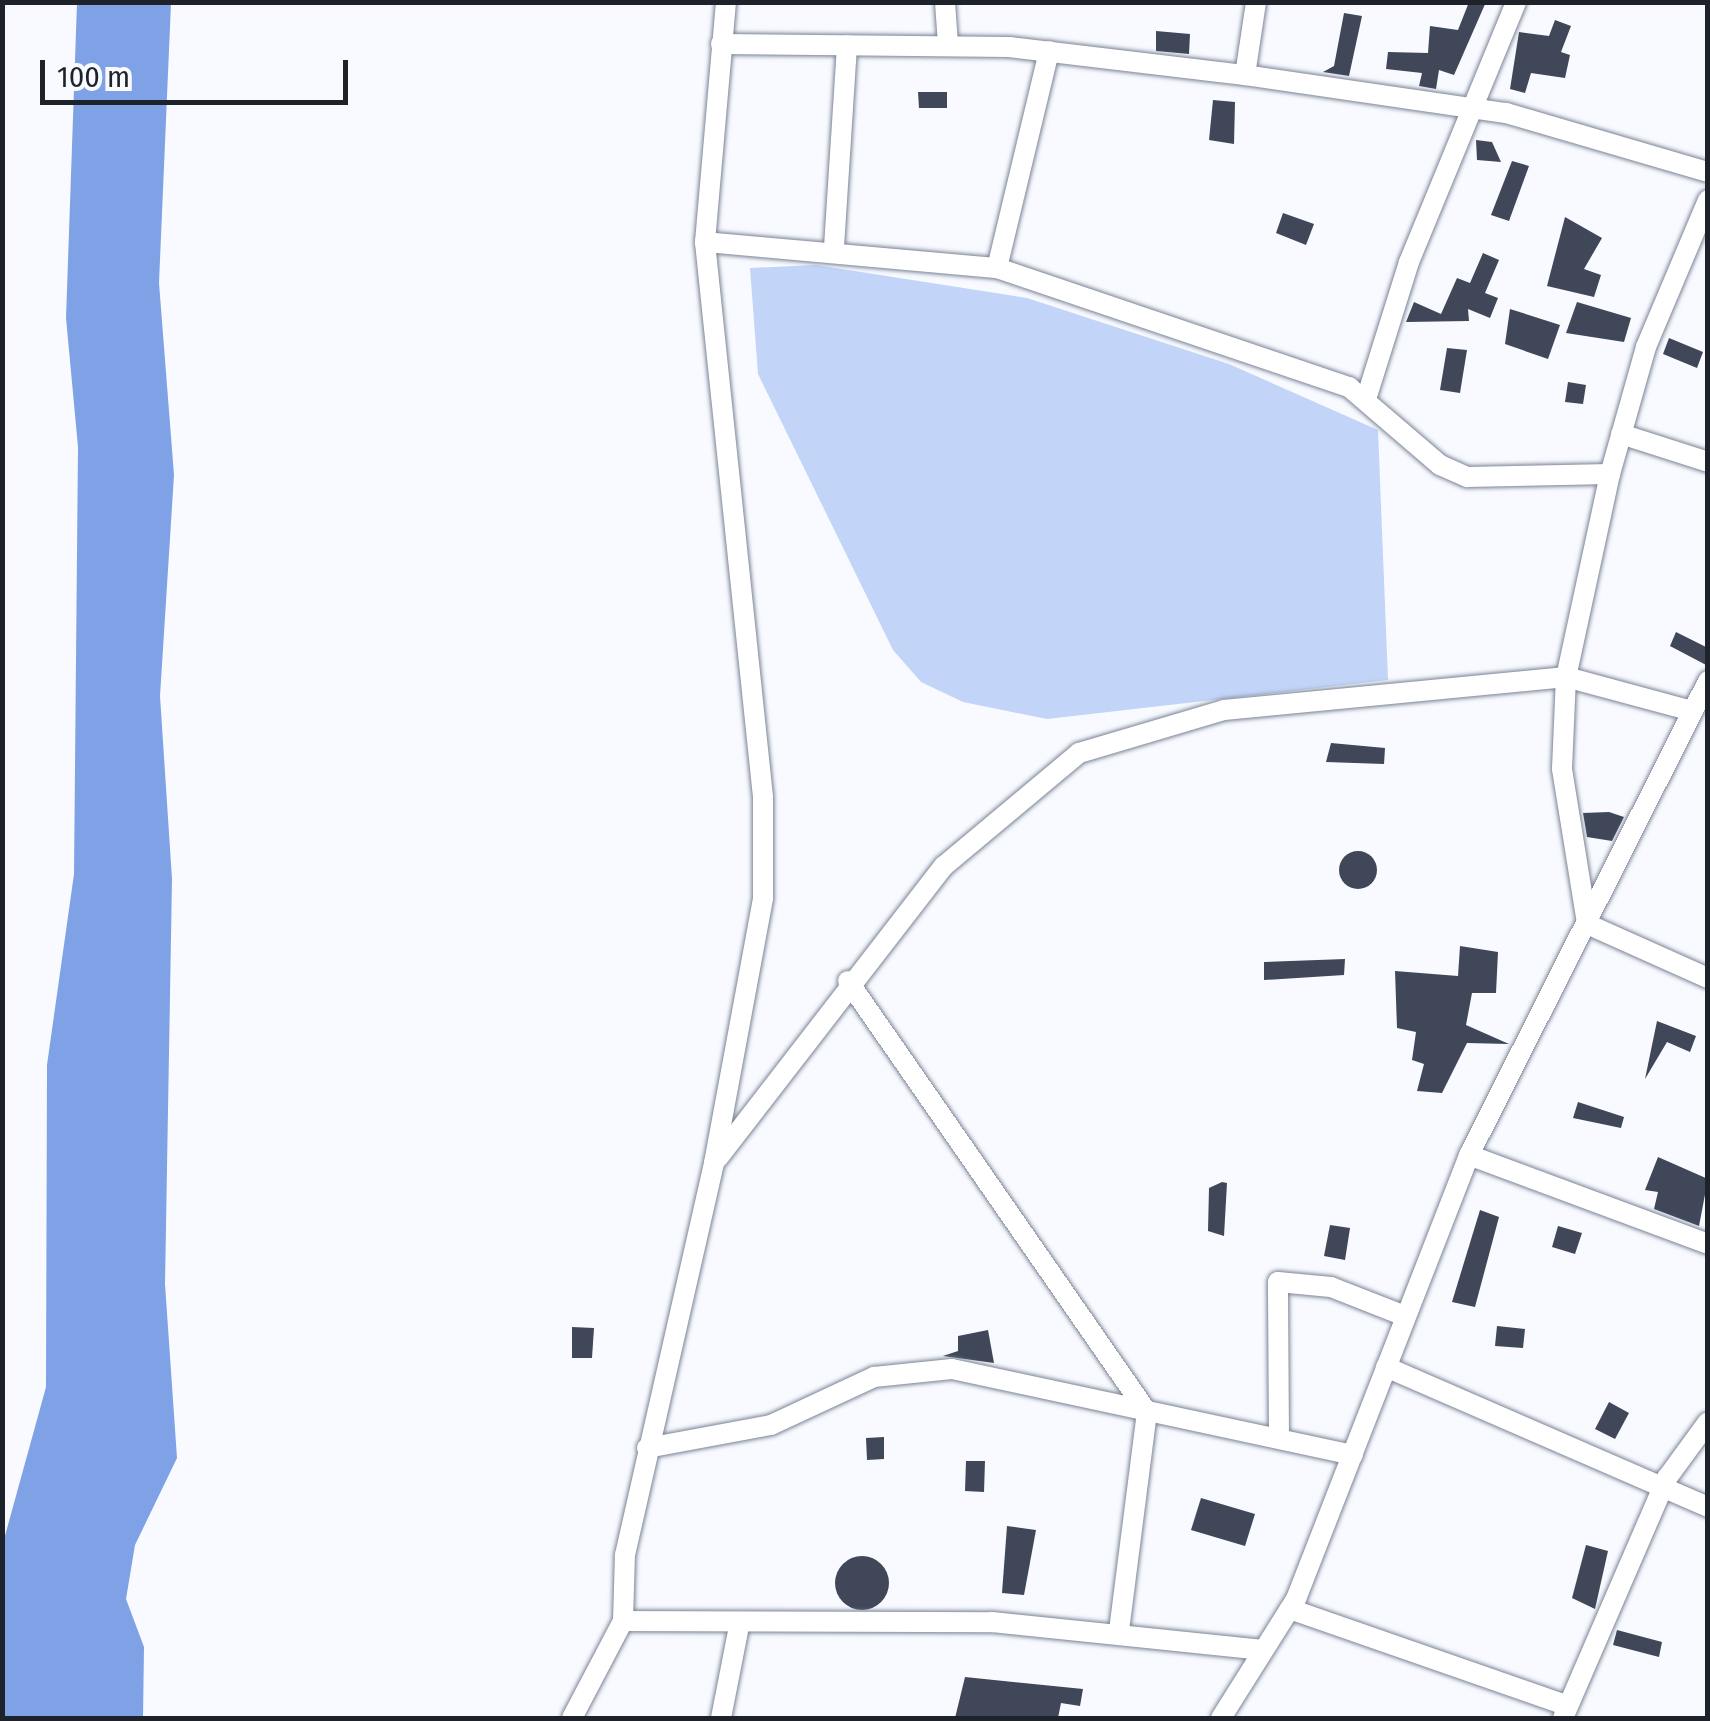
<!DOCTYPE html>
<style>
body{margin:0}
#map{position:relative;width:1710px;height:1721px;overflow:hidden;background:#f8faff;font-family:"Fira Sans Condensed",sans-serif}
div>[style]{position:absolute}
.green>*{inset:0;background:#c2d5f8}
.water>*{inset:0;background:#7fa1e5}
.building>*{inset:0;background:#3f4758}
.round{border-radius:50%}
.roads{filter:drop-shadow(0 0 2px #7a8396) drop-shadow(0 0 2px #7a8396)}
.minor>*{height:20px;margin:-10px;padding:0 10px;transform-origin:10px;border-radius:10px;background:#fff}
span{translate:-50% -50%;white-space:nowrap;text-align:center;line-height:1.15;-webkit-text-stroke:10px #f8faff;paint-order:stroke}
.frame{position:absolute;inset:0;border:5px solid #1e222a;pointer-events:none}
.scale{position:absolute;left:40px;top:60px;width:308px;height:45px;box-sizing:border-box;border:5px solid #1e222a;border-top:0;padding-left:12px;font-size:30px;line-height:35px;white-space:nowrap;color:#1e222a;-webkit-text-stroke:8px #f8faff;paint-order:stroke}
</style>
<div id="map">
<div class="green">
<i style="clip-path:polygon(816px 265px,1027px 298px,1229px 364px,1378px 430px,1388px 680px,1047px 719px,963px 702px,921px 682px,893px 650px,758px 374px,750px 268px)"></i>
</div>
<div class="water">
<i style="clip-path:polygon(77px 3px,171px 3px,159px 283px,174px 475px,160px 696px,172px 879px,165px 1284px,177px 1458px,135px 1545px,126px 1599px,144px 1647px,143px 1718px,3px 1718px,3px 1543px,46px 1387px,47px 1065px,74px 874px,78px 447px,66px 318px)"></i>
</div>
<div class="building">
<i style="clip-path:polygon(1469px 2px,1486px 2px,1454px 75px,1439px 70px,1436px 89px,1419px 86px,1422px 73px,1386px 69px,1388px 52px,1428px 53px,1430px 26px,1458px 30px)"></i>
<i style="clip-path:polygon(1344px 13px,1362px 16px,1349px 76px,1323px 72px,1334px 66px)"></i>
<i style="clip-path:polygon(1555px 20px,1571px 26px,1561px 52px,1570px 55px,1565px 78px,1531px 73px,1525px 93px,1510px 89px,1519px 32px,1549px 36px)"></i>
<i style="clip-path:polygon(1156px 31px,1190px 34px,1189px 54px,1156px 51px)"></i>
<i style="clip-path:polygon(918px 92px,947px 92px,947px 108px,919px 108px)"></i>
<i style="clip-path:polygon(1213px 100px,1235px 102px,1234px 144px,1209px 140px)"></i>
<i style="clip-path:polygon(1476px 140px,1492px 142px,1501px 162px,1477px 160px)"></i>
<i style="clip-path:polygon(1512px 161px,1529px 166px,1509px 221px,1491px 215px)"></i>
<i style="clip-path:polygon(1283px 213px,1314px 224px,1306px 245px,1276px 233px)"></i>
<i style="clip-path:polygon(1565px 217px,1602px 238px,1584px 269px,1601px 275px,1594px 297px,1547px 286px)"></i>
<i style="clip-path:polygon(1483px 253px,1499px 260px,1485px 293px,1498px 298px,1490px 318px,1468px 309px,1469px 321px,1406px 322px,1414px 302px,1441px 314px,1457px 278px,1470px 283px)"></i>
<i style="clip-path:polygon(1577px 302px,1631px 318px,1624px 342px,1566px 333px)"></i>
<i style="clip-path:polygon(1510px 309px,1560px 325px,1548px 359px,1505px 344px)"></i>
<i style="clip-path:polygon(1669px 338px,1703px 352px,1697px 368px,1663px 354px)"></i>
<i style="clip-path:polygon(1447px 348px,1467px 350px,1460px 393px,1440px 390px)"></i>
<i style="clip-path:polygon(1568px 382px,1586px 385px,1583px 404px,1565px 402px)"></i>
<i style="clip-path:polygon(1676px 632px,1708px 648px,1708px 666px,1670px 646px)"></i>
<i style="clip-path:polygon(1331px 743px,1385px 748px,1384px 764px,1326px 762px)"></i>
<i style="clip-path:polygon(1583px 813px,1609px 812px,1624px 817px,1612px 841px,1587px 837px)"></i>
<i class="round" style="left:1339px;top:851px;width:38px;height:38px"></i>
<i style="clip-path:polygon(1460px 946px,1498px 952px,1496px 993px,1472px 993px,1466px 1025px,1509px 1044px,1467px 1043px,1442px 1093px,1417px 1091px,1424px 1064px,1412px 1060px,1416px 1032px,1397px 1028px,1395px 971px,1458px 976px)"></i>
<i style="clip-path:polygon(1345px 959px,1344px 975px,1264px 980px,1264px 962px)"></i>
<i style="clip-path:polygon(1657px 1021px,1696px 1036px,1690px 1052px,1667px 1042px,1645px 1079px)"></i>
<i style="clip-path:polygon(1578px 1102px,1624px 1117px,1621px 1128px,1573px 1118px)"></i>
<i style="clip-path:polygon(1658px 1157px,1708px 1179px,1699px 1226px,1654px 1209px,1658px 1192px,1645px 1190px)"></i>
<i style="clip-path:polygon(1222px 1182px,1227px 1183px,1224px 1236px,1208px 1231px,1209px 1188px)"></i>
<i style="clip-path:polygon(1480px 1210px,1499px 1217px,1475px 1307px,1452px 1302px)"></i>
<i style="clip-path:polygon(1330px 1225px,1350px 1228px,1345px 1260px,1324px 1256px)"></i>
<i style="clip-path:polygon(1558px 1226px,1582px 1233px,1575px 1254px,1552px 1247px)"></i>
<i style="clip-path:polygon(1497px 1326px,1525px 1329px,1523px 1348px,1495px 1346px)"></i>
<i style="clip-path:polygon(572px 1327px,594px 1328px,592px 1358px,572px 1358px)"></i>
<i style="clip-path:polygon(988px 1330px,994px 1363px,943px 1356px,958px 1351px,958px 1336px)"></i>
<i style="clip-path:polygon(1609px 1402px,1629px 1413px,1615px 1439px,1595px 1429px)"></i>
<i style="clip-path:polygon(884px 1437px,884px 1459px,867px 1460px,866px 1438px)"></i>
<i style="clip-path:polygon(966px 1461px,985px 1461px,984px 1492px,965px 1491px)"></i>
<i style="clip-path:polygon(1201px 1498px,1255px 1514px,1245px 1546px,1191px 1530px)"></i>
<i style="clip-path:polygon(1007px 1526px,1036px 1530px,1024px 1595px,1002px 1593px)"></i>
<i style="clip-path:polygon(1586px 1545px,1608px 1551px,1595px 1609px,1572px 1598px)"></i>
<i class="round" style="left:835px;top:1556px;width:54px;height:54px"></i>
<i style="clip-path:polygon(1617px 1630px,1662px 1642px,1659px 1657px,1613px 1645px)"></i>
<i style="clip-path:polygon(965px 1677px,1083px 1689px,1080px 1706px,1061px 1703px,1058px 1718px,955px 1718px)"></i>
</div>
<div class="roads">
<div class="minor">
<i style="left:945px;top:2px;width:43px;rotate:86deg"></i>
<i style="left:721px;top:44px;width:288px;rotate:0.6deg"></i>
<i style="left:1009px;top:47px;width:238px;rotate:6.8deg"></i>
<i style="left:1245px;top:75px;width:264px;rotate:8.3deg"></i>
<i style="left:1506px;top:113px;width:210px;rotate:16.3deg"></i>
<i style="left:1245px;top:75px;width:74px;rotate:-81.4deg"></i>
<i style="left:1708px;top:200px;width:160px;rotate:112.9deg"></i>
<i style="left:1646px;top:347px;width:132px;rotate:105.8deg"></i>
<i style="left:1610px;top:474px;width:208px;rotate:102.2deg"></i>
<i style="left:1566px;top:677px;width:92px;rotate:92.5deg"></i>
<i style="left:1562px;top:769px;width:157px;rotate:80.8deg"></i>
<i style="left:1587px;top:924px;width:133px;rotate:24.1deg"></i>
<i style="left:705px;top:242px;width:293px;rotate:5.1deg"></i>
<i style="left:997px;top:268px;width:372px;rotate:18.7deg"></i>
<i style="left:1349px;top:387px;width:120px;rotate:40.6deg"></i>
<i style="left:1440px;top:465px;width:30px;rotate:24deg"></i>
<i style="left:1467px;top:477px;width:143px;rotate:-1.2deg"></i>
<i style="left:834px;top:247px;width:202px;rotate:-86.3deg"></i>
<i style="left:997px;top:268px;width:223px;rotate:-76.5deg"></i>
<i style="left:1367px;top:396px;width:140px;rotate:-72.6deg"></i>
<i style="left:1409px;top:262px;width:281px;rotate:-67.6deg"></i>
<i style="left:1621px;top:434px;width:91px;rotate:17.8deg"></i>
<i style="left:848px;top:981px;width:525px;rotate:55.25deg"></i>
<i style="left:1147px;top:1412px;width:221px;rotate:97.3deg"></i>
<i style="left:1469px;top:1155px;width:255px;rotate:20.4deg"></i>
<i style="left:718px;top:1158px;width:369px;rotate:-52.3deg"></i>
<i style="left:944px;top:866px;width:176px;rotate:-39.9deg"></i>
<i style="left:1079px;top:753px;width:151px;rotate:-16.5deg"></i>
<i style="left:1224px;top:710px;width:344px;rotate:-5.5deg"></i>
<i style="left:1566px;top:677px;width:131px;rotate:15.1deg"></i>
<i style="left:1386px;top:1367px;width:351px;rotate:23.5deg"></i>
<i style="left:1279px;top:1436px;width:154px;rotate:-90.4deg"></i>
<i style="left:1278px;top:1282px;width:53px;rotate:5.4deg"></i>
<i style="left:1331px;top:1287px;width:79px;rotate:21.4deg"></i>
<i style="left:647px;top:1448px;width:126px;rotate:-10.5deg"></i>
<i style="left:771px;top:1425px;width:114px;rotate:-25deg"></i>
<i style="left:874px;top:1377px;width:78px;rotate:-5.9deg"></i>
<i style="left:952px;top:1369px;width:410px;rotate:12.1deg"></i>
<i style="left:1290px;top:1609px;width:294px;rotate:19.2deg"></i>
<i style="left:623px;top:1621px;width:369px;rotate:0.2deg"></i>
<i style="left:992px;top:1622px;width:270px;rotate:5.9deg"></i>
<i style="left:572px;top:1718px;width:110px;rotate:-62.3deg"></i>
<i style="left:623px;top:1621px;width:66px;rotate:-88.3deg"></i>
<i style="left:625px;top:1555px;width:402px;rotate:-77.2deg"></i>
<i style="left:714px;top:1163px;width:269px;rotate:-79.5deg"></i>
<i style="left:763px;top:898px;width:101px;rotate:-90deg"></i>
<i style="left:763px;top:797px;width:558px;rotate:-95.97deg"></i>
<i style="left:705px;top:242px;width:241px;rotate:-85deg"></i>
<i style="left:721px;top:1718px;width:94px;rotate:-78.9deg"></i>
<i style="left:1221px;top:1718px;width:141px;rotate:-57.8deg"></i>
<i style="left:1296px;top:1599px;width:477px;rotate:-68.7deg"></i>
<i style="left:1469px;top:1155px;width:531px;rotate:-63.24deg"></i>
<i style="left:1563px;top:1718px;width:262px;rotate:-66.6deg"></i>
<i style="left:1667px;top:1478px;width:69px;rotate:-53.8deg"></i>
</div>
</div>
<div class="frame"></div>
<div class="scale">100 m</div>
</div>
